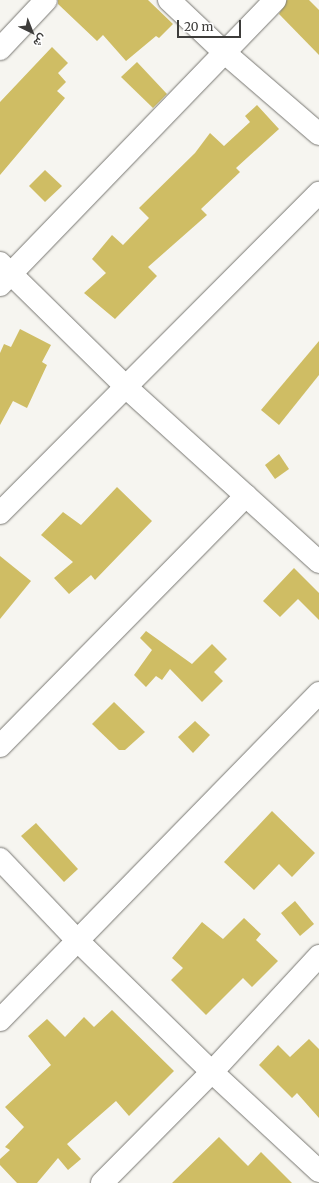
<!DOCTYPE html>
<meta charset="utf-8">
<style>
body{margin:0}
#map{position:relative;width:319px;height:1183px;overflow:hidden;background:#f6f5f0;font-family:Merriweather,Vazirmatn,serif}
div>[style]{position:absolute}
.building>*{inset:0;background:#cfbd64}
.roads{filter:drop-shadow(0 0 1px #787772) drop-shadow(0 0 1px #787772)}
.minor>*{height:22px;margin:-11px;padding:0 11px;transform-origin:11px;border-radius:11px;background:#fff}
span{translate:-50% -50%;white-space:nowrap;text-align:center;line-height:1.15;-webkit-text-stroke:4px #fff;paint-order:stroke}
.north{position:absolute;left:12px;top:12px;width:40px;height:40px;-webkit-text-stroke:3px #fff;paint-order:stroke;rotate:137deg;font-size:11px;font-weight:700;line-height:16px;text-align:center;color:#3d3c3a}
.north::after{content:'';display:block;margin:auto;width:14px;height:18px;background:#3d3c3a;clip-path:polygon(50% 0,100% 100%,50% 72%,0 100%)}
.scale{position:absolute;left:177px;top:20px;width:64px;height:18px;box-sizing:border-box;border:2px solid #3d3c3a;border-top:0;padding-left:5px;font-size:12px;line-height:14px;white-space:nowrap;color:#3d3c3a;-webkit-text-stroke:3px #fff;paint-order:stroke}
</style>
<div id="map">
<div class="building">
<i style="clip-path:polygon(58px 0,148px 0,173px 24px,159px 38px,156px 36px,126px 61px,103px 35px,97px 41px,58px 4px)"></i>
<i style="clip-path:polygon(287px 0,309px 0,319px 10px,319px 55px,279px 14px)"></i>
<i style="clip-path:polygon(52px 47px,68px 63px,58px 73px,66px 82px,57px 91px,65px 98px,0 175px,0 102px)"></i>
<i style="clip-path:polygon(137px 62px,167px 94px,153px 108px,121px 77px)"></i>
<i style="clip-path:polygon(257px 105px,279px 129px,236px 168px,240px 172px,201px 209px,207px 215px,148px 267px,157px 276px,115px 319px,84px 293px,106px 273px,92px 259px,112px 235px,123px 245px,149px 218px,139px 208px,195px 153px,210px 133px,224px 146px,250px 122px,245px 116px)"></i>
<i style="clip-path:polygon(45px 170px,62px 186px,45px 202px,29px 186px)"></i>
<i style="clip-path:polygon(20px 329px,51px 345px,42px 362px,47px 365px,27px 408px,13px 401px,0 425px,0 353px,4px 344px,11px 347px)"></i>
<i style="clip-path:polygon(319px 341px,319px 375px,279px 425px,261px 410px)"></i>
<i style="clip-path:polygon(279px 454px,289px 469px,275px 479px,265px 465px)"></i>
<i style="clip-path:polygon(117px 487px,152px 521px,95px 580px,91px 575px,69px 594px,54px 578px,73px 562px,41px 535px,63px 512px,81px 525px)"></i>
<i style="clip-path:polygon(0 556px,31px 581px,0 619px)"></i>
<i style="clip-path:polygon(294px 568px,319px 593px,319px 620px,298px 599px,280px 617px,263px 601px)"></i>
<i style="clip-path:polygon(146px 631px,192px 664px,212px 644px,227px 659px,214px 672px,223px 681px,202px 702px,170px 669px,162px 680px,156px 676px,146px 687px,134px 675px,152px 650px,140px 638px)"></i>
<i style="clip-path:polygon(114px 702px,145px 732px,125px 750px,119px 750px,92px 724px)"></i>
<i style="clip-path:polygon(195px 721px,210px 735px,193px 753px,178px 737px)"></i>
<i style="clip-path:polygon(272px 811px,315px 853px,292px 877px,279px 864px,254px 890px,224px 862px)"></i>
<i style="clip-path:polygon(36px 823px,78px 869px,64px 882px,21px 836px)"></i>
<i style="clip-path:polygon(295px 901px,314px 924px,300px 936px,281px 913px)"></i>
<i style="clip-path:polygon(244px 918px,261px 934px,256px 940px,278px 961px,252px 987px,243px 978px,206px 1015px,171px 980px,183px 968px,172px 958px,202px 922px,223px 939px)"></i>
<i style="clip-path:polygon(112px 1010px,174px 1071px,129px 1116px,116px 1101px,67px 1144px,81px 1159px,68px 1170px,58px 1158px,37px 1183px,17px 1183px,0 1165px,0 1159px,10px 1150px,5px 1147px,24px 1127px,5px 1107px,51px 1065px,28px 1036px,47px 1019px,65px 1037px,84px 1017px,94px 1027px)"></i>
<i style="clip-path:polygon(309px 1039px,319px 1049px,319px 1118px,297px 1093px,292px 1098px,259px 1065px,278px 1045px,290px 1057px)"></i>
<i style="clip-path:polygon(219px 1137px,248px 1166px,261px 1152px,292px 1183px,172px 1183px)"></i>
</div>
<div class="roads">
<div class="minor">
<i style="left:169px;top:0;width:77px;rotate:43.4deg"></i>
<i style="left:225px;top:53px;width:124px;rotate:40.8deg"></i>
<i style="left:0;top:49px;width:67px;rotate:-46.8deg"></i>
<i style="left:0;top:263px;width:178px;rotate:44.5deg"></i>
<i style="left:127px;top:388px;width:259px;rotate:42.2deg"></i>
<i style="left:0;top:285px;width:396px;rotate:-46deg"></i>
<i style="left:0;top:513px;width:452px;rotate:-45.1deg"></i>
<i style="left:0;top:746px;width:351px;rotate:-45.5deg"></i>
<i style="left:0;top:859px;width:112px;rotate:46.5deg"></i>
<i style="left:77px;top:940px;width:189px;rotate:44.4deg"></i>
<i style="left:212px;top:1072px;width:146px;rotate:42.8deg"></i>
<i style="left:0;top:1020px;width:457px;rotate:-45.7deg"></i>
<i style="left:102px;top:1183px;width:156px;rotate:-45.3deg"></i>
<i style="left:212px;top:1072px;width:158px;rotate:-47.3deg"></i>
</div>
</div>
<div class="north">ش</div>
<div class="scale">20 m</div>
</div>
